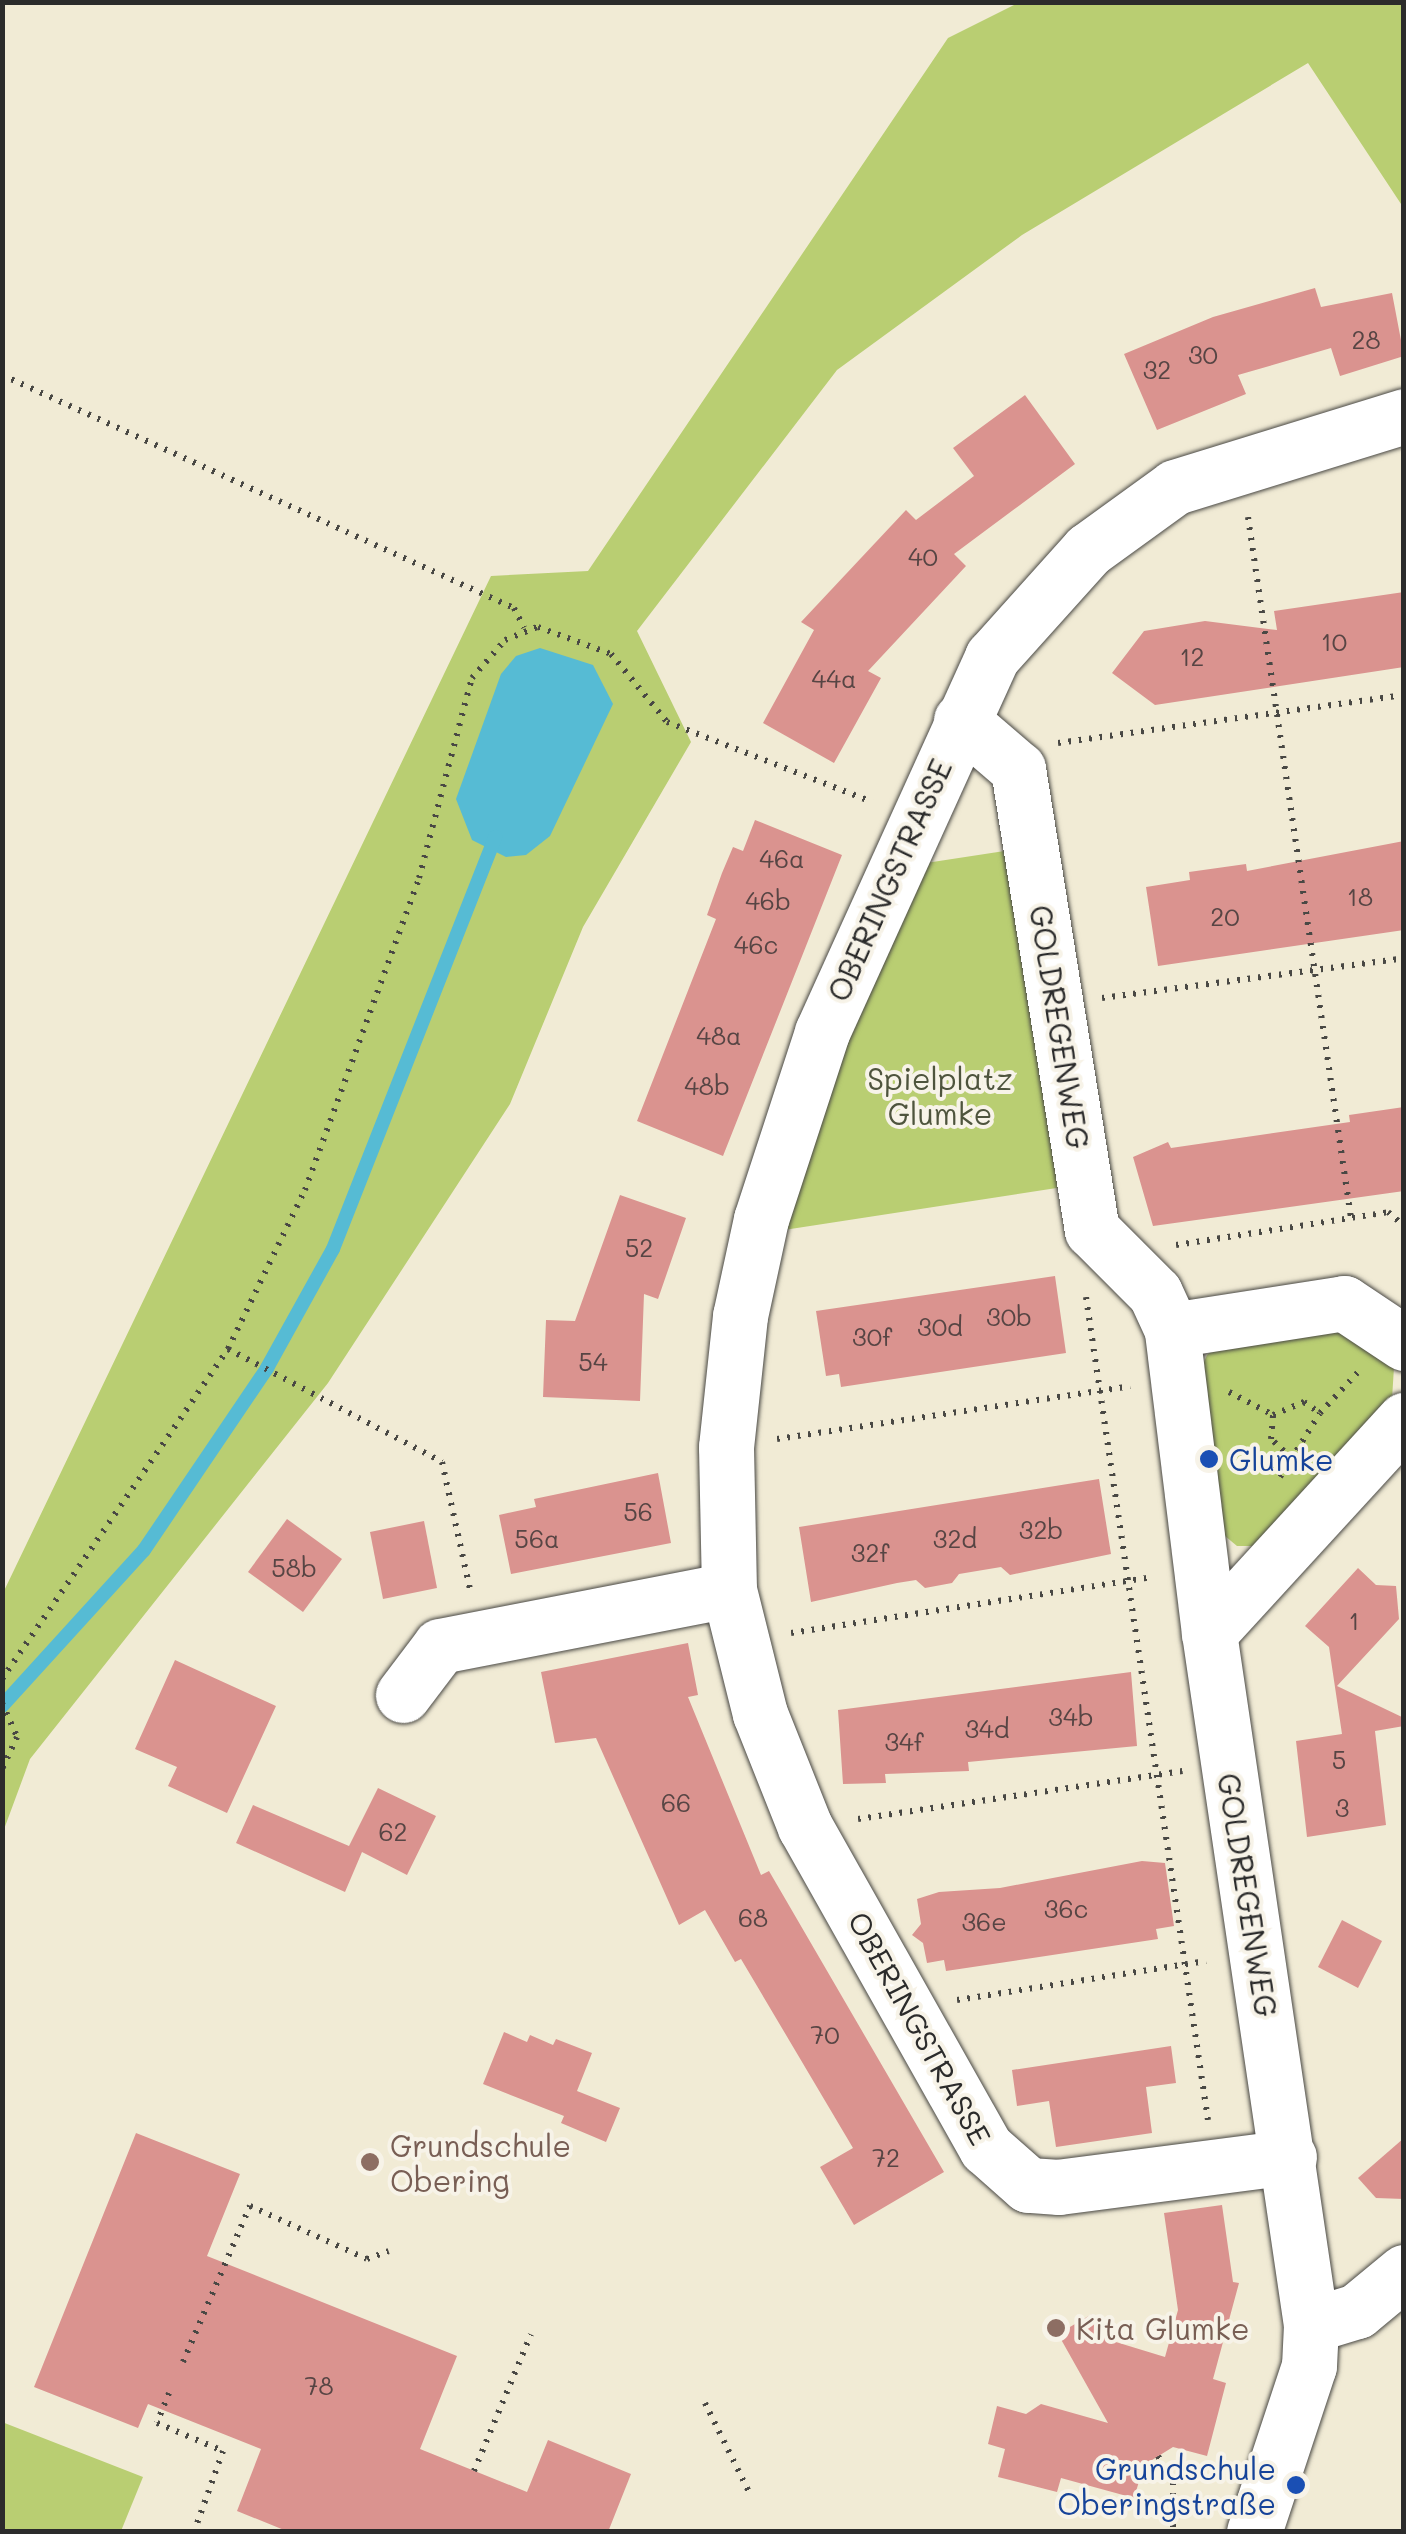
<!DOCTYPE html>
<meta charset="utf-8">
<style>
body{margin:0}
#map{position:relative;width:1406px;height:2534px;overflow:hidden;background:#f1ebd5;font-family:Mali,sans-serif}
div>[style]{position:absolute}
.green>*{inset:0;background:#b9ce72}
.water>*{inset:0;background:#56bbd4}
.stream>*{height:14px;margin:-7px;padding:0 7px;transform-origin:7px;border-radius:7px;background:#56bbd4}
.building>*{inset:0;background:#da938f}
.path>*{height:6px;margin-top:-3px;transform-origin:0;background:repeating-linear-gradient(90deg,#494844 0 2.5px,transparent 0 10.5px)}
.roads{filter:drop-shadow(0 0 2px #494844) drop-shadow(0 0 2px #494844)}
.minor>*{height:55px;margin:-27.5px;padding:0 27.5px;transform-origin:27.5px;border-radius:27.5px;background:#fff}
.dots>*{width:28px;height:28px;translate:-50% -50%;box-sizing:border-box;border:5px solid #f7f3e8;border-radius:50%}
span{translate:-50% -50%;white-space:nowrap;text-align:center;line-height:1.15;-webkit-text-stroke:8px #f7f3e8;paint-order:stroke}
.number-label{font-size:25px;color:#574544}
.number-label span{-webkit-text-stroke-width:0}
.street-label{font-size:30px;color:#2b2b2b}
.park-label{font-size:30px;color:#4e543d}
.transit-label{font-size:30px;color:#164399}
.left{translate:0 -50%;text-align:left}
.right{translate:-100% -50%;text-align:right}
.education-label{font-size:30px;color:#785e54}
.frame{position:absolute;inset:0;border:5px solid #2b2b2b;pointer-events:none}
</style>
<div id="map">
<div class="green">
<i style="clip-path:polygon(1018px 3px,1403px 3px,1403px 207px,1308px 63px,1022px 235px,837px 370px,637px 631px,691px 742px,583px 927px,510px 1104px,328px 1383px,30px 1759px,3px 1832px,3px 1593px,491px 576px,588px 571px,948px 38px)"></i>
<i style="clip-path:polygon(1011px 850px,1063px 1187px,784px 1230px,845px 1040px,926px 863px)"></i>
<i style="clip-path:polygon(1336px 1317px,1394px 1367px,1392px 1399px,1259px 1546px,1237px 1546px,1219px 1531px,1192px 1389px,1207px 1355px,1232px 1332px)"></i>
<i style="clip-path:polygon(2px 2422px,143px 2477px,121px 2531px,3px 2531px)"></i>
</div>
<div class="water">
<i style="clip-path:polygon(540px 648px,593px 665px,613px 704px,550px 836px,526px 855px,506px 857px,472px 840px,456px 799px,501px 674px,516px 656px)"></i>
</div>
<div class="stream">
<i style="left:2px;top:1706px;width:211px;rotate:-47.7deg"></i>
<i style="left:144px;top:1550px;width:220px;rotate:-55.9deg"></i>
<i style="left:267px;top:1368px;width:136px;rotate:-61deg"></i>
<i style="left:333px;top:1249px;width:443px;rotate:-68.5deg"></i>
</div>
<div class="building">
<i style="clip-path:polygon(1315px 288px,1321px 307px,1392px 293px,1404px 356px,1340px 376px,1331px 348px,1238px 375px,1246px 394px,1157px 430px,1124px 354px,1213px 317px)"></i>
<i style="clip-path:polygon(1025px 395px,1075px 464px,954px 554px,966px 566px,868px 671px,881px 678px,834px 763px,763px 723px,814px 630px,801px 622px,906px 510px,916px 520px,974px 476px,953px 448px)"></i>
<i style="clip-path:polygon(1404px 592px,1404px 667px,1155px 705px,1112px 673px,1144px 631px,1205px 621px,1277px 630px,1274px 611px)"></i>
<i style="clip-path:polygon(755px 820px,842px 855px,723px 1156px,637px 1121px,716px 919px,707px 915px,722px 873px,733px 847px,743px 851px)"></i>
<i style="clip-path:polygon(1404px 841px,1404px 930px,1158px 966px,1146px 887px,1190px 880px,1189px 872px,1246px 864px,1247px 871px)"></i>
<i style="clip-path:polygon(1404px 1107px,1404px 1191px,1153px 1226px,1133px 1157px,1168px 1142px,1171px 1148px,1350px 1122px,1349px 1115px)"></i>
<i style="clip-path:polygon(620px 1195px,686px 1218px,658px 1299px,644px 1294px,640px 1401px,543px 1397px,546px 1320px,575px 1321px)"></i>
<i style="clip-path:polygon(1055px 1276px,1066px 1353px,841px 1387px,839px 1374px,826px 1376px,816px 1311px)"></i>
<i style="clip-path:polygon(658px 1473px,671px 1543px,511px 1574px,499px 1515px,536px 1507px,534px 1499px)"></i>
<i style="clip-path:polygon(1099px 1479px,1111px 1554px,1010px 1575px,1001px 1567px,959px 1574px,952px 1583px,925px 1588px,916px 1580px,897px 1583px,811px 1602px,799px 1527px)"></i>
<i style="clip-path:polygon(287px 1519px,342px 1559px,303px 1612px,248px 1572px)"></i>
<i style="clip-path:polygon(424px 1521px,437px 1588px,383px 1599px,370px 1532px)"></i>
<i style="clip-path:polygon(1358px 1568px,1376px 1585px,1396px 1586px,1399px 1619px,1337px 1686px,1404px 1718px,1404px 1726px,1375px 1731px,1386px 1825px,1307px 1837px,1296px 1741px,1342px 1734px,1329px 1647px,1305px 1626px)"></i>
<i style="clip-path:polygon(688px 1643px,698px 1695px,688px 1697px,761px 1875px,769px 1871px,944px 2172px,854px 2225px,820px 2167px,853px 2148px,741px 1959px,735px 1962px,705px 1910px,679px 1925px,596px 1738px,555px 1743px,541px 1672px)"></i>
<i style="clip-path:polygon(175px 1660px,276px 1706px,227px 1813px,168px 1786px,177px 1767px,135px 1749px)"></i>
<i style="clip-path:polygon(1131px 1672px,1137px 1746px,968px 1762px,969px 1771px,885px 1774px,886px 1783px,843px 1784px,838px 1710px)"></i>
<i style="clip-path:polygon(378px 1788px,436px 1816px,407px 1875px,362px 1852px,345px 1892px,236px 1843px,253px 1805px,349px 1846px)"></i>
<i style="clip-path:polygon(1142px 1861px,1165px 1863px,1174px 1926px,1156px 1929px,1158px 1939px,946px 1971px,944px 1960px,927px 1963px,923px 1943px,912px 1935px,921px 1924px,917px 1899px,939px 1892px,1000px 1888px)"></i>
<i style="clip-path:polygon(1342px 1920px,1382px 1941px,1358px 1988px,1318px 1967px)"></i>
<i style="clip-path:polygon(504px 2032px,527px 2042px,530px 2035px,553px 2045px,556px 2039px,592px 2053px,577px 2091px,620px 2108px,606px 2142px,561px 2123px,564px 2116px,483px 2084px)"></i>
<i style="clip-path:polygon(1171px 2046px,1176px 2083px,1146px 2087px,1152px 2133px,1056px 2147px,1049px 2101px,1017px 2106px,1012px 2070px)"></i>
<i style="clip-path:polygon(136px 2133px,240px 2174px,207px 2256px,457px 2356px,420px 2449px,527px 2492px,548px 2440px,631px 2474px,608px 2532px,289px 2532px,237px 2511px,261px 2449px,148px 2404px,138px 2428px,34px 2387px)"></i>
<i style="clip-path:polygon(1404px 2138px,1404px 2199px,1376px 2198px,1358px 2178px)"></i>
<i style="clip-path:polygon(1222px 2205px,1233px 2282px,1239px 2283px,1213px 2379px,1226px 2383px,1207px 2456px,1173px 2447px,1144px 2465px,1134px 2498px,1061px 2478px,1057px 2492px,998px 2477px,1005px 2449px,988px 2444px,997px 2406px,1026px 2414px,1041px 2404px,1108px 2423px,1058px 2334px,1092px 2314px,1106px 2339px,1165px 2357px,1178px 2310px,1164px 2213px)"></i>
</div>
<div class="path">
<i style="left:2px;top:375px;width:563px;rotate:24.47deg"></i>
<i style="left:514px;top:608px;width:22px;rotate:63deg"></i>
<i style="left:1248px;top:517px;width:709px;rotate:81.64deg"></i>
<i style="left:1058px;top:743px;width:349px;rotate:-7.9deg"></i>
<i style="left:1102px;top:998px;width:305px;rotate:-7.5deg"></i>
<i style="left:1176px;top:1245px;width:215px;rotate:-8.8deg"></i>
<i style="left:1388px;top:1212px;width:21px;rotate:41deg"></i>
<i style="left:1086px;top:1297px;width:832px;rotate:81.57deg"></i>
<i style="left:228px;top:1349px;width:242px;rotate:27.8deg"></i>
<i style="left:442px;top:1462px;width:130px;rotate:77.6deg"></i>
<i style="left:1229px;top:1392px;width:50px;rotate:27.6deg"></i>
<i style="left:777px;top:1439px;width:357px;rotate:-8.5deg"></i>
<i style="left:1291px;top:1458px;width:28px;rotate:-136deg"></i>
<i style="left:1271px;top:1439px;width:24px;rotate:-85deg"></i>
<i style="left:1273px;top:1415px;width:34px;rotate:-23deg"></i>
<i style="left:1304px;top:1402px;width:19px;rotate:35deg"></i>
<i style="left:1280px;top:1477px;width:75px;rotate:-58deg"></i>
<i style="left:1320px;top:1413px;width:57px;rotate:-47.1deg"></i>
<i style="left:791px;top:1633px;width:367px;rotate:-8.8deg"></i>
<i style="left:2px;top:1679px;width:400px;rotate:-55.6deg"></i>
<i style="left:228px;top:1349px;width:177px;rotate:-64.2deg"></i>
<i style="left:305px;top:1190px;width:332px;rotate:-69.9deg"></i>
<i style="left:419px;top:878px;width:207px;rotate:-75.2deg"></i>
<i style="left:472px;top:678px;width:50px;rotate:-49deg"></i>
<i style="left:505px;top:640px;width:35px;rotate:-22deg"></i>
<i style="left:538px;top:627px;width:78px;rotate:20.3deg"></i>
<i style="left:611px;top:654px;width:88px;rotate:50.5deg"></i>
<i style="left:667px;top:722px;width:220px;rotate:21.3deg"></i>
<i style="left:2px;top:1703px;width:37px;rotate:66deg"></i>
<i style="left:17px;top:1737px;width:35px;rotate:115deg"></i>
<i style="left:858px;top:1819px;width:328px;rotate:-8.4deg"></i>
<i style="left:957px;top:2000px;width:252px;rotate:-8.9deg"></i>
<i style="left:183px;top:2362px;width:170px;rotate:-66.8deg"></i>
<i style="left:250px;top:2206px;width:128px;rotate:24.4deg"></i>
<i style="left:367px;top:2259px;width:23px;rotate:-20deg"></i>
<i style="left:169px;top:2393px;width:32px;rotate:112deg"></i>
<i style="left:157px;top:2423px;width:72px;rotate:23deg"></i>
<i style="left:223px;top:2451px;width:86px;rotate:109.7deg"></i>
<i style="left:705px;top:2403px;width:104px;rotate:63.7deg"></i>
<i style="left:1158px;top:2456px;width:30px;rotate:60deg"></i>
<i style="left:1173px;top:2482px;width:50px;rotate:90deg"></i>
<i style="left:474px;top:2471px;width:148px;rotate:-67.4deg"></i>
</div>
<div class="roads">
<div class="minor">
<i style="left:961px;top:720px;width:75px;rotate:40.7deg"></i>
<i style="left:1018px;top:769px;width:467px;rotate:80.9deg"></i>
<i style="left:1092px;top:1230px;width:89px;rotate:45deg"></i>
<i style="left:1155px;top:1293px;width:41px;rotate:65.3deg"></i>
<i style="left:1209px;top:1633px;width:289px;rotate:-47.5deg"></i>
<i style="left:403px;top:1695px;width:61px;rotate:-52.9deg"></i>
<i style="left:440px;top:1646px;width:294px;rotate:-11deg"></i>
<i style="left:1289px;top:2157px;width:232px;rotate:172.6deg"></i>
<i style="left:1059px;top:2187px;width:31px;rotate:-176deg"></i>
<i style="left:1028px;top:2185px;width:56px;rotate:-138.6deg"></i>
<i style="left:986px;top:2148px;width:369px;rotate:-119.4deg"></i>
<i style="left:805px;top:1827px;width:122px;rotate:-111.7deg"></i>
<i style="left:760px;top:1714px;width:128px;rotate:-104deg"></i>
<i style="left:729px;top:1590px;width:143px;rotate:-91.2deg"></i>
<i style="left:726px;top:1447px;width:132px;rotate:-83.9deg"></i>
<i style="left:740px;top:1316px;width:99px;rotate:-77.8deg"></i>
<i style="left:761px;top:1219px;width:197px;rotate:-71.9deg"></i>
<i style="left:822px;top:1032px;width:412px;rotate:-65.6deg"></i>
<i style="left:992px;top:657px;width:144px;rotate:-48.1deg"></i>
<i style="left:1088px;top:550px;width:107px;rotate:-35.9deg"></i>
<i style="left:1175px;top:487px;width:240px;rotate:-17.2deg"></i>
<i style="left:1311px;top:2325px;width:48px;rotate:-16.9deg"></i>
<i style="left:1357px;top:2311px;width:61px;rotate:-39.7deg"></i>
<i style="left:1254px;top:2532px;width:175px;rotate:-71.7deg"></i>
<i style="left:1309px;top:2366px;width:41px;rotate:-87.2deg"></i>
<i style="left:1311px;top:2325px;width:699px;rotate:-98.38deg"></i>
<i style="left:1209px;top:1633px;width:305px;rotate:-97deg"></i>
<i style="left:1172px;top:1330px;width:174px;rotate:-8.9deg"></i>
<i style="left:1344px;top:1303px;width:72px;rotate:33.7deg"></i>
</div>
</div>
<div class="dots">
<i style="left:1209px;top:1459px;background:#1a4fb4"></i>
<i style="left:370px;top:2162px;background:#8d6e63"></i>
<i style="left:1056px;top:2328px;background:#8d6e63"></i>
<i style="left:1296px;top:2485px;background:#1a4fb4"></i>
</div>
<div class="number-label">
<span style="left:1366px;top:339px">28</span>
<span style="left:1203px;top:354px">30</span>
<span style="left:1157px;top:369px">32</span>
<span style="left:923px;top:556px">40</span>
<span style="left:1334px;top:641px">10</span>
<span style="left:1192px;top:656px">12</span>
<span style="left:834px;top:678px">44a</span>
<span style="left:782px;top:858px">46a</span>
<span style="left:1360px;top:896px">18</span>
<span style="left:768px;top:900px">46b</span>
<span style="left:1225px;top:916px">20</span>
<span style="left:756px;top:944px">46c</span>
<span style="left:719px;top:1035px">48a</span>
<span style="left:707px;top:1085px">48b</span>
<span style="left:639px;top:1247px">52</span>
<span style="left:1009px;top:1316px">30b</span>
<span style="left:940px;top:1326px">30d</span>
<span style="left:872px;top:1336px">30f</span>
<span style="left:593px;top:1361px">54</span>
<span style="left:638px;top:1511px">56</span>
<span style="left:1041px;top:1529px">32b</span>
<span style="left:537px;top:1538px">56a</span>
<span style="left:955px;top:1538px">32d</span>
<span style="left:870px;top:1552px">32f</span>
<span style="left:294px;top:1567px">58b</span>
<span style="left:1354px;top:1620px">1</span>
<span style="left:1071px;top:1716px">34b</span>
<span style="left:987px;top:1728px">34d</span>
<span style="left:904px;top:1741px">34f</span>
<span style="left:1339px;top:1759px">5</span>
<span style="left:676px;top:1802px">66</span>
<span style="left:1342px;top:1807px">3</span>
<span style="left:393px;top:1831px">62</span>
<span style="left:1066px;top:1908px">36c</span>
<span style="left:753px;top:1917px">68</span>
<span style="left:984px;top:1921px">36e</span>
<span style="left:825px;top:2034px">70</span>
<span style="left:886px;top:2157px">72</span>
<span style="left:319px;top:2385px">78</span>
</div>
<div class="street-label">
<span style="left:889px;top:880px;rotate:-66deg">OBERINGSTRASSE</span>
<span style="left:1060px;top:1027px;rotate:81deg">GOLDREGENWEG</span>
<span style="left:1248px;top:1895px;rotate:81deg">GOLDREGENWEG</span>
<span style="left:920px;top:2028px;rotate:61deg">OBERINGSTRASSE</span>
</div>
<div class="park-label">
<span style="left:940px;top:1095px">Spielplatz<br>Glumke</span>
</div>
<div class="transit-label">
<span class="left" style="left:1229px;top:1459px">Glumke</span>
<span class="right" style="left:1276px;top:2485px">Grundschule<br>Oberingstraße</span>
</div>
<div class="education-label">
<span class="left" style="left:390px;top:2162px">Grundschule<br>Obering</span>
<span class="left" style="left:1076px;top:2328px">Kita Glumke</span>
</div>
<div class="frame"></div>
</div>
